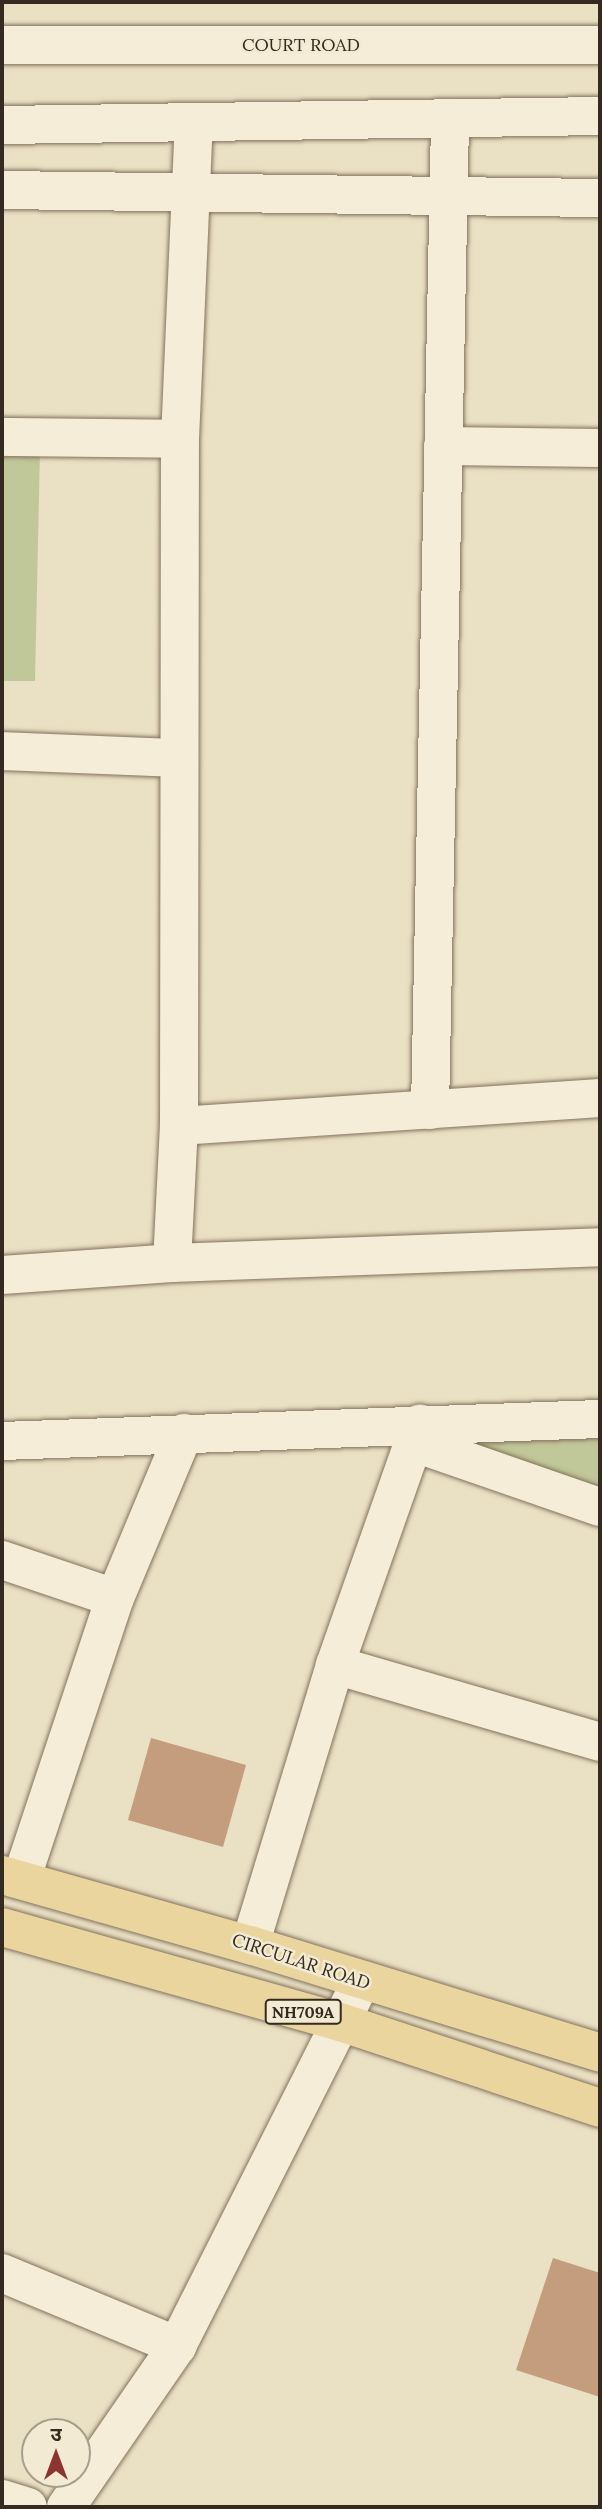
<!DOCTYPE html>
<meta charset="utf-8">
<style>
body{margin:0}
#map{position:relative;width:602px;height:2509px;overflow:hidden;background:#eae0c4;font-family:Lora,"Noto Sans Devanagari",serif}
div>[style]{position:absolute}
.green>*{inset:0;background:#c0c799}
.building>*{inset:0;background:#c49d7e}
.roads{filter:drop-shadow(0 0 2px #83725c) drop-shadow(0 0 2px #83725c)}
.minor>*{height:38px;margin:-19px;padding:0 19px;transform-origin:19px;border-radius:19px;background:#f5edd7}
.major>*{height:38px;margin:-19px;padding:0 19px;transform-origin:19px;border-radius:19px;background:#ead59f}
span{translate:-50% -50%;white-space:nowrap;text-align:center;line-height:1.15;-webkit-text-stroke:5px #f2ead3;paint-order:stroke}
.shield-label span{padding:2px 5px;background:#f2ead3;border:2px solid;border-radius:5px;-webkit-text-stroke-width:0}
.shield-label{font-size:16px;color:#342a1f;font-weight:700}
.street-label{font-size:18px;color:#342a1f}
.frame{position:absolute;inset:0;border:4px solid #342a1f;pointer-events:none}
.north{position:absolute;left:21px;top:2418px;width:70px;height:70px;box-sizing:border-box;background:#f2ead3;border:2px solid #a69d8b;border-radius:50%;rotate:0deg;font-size:19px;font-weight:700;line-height:28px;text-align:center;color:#342a1f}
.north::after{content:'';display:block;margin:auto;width:24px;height:32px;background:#8c3432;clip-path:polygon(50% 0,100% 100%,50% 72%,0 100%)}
</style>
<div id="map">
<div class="green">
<i style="clip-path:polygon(2px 451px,40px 451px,35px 681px,2px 681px)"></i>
<i style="clip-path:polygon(600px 1416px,600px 1507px,420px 1424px)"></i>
</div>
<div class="building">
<i style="clip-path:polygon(151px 1738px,246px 1765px,223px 1847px,128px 1820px)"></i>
<i style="clip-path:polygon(553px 2258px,600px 2273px,600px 2397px,516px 2370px)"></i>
</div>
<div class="roads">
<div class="minor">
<i style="left:2px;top:45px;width:598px"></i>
<i style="left:2px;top:125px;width:598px;rotate:-0.86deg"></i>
<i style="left:2px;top:190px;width:598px;rotate:0.77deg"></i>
<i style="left:2px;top:437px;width:178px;rotate:0.6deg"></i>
<i style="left:443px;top:446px;width:157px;rotate:0.7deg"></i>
<i style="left:2px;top:751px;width:177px;rotate:2.3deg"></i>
<i style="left:430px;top:1110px;width:991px;rotate:-88.84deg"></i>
<i style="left:179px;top:1126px;width:422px;rotate:-3.8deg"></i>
<i style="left:172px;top:1263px;width:137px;rotate:-87.1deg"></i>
<i style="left:179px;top:1126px;width:687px;rotate:-89.92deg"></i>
<i style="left:180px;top:439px;width:317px;rotate:-87.5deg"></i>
<i style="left:2px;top:1275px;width:170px;rotate:-4deg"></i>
<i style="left:172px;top:1263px;width:428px;rotate:-2.1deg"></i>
<i style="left:2px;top:1441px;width:598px;rotate:-2.11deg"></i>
<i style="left:412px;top:1442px;width:199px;rotate:19.1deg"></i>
<i style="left:2px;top:1560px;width:119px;rotate:18.6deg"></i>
<i style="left:335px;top:1665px;width:276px;rotate:16.2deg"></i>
<i style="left:21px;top:1880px;width:297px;rotate:-71.6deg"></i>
<i style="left:115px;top:1598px;width:179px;rotate:-67.3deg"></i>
<i style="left:250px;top:1945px;width:293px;rotate:-73.1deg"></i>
<i style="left:335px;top:1665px;width:256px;rotate:-70.6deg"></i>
<i style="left:2px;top:2273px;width:190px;rotate:22.6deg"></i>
<i style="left:2px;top:2499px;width:27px;rotate:17deg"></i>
<i style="left:66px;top:2507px;width:196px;rotate:-55.4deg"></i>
<i style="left:177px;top:2346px;width:408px;rotate:-63.2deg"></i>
</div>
<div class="major">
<i style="left:2px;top:1875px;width:258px;rotate:15.8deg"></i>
<i style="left:250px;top:1945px;width:366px;rotate:17.1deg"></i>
<i style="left:2px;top:1927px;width:351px;rotate:15.7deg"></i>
<i style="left:340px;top:2022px;width:274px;rotate:18.3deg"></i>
</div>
</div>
<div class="shield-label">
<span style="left:303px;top:2012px">NH709A</span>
</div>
<div class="street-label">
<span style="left:301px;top:45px">COURT ROAD</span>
<span style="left:301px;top:1962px;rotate:18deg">CIRCULAR ROAD</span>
</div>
<div class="frame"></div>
<div class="north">उ</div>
</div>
